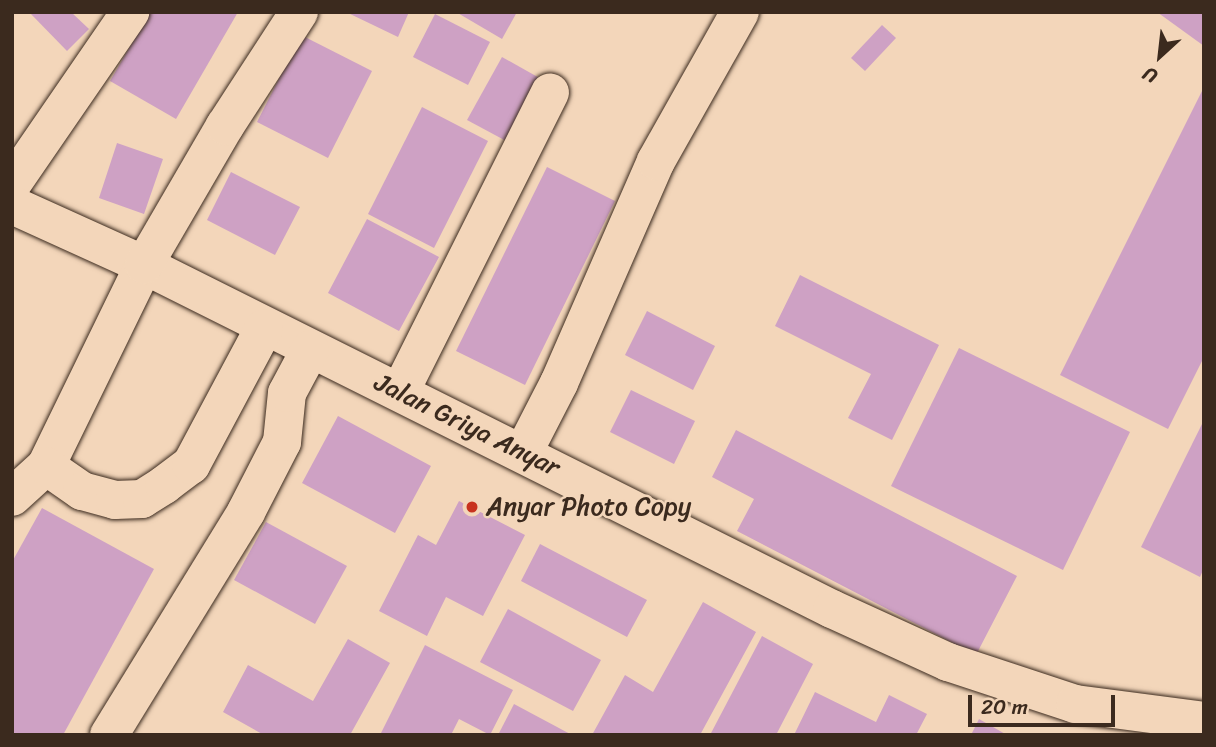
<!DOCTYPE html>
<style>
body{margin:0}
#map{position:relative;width:1216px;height:747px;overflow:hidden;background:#f3d6ba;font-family:Sriracha,sans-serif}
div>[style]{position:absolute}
.building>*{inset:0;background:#cea1c4}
.roads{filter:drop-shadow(0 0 2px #3b2a1e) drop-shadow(0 0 2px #3b2a1e)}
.minor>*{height:38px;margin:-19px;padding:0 19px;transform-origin:19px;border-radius:19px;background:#f3d6ba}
.dots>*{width:19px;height:19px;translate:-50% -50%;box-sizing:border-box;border:4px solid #f3d6ba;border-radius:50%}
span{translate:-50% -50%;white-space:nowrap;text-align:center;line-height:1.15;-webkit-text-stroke:5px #f3d6ba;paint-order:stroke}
.street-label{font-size:26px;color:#3b2a1e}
.poi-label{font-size:26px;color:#3b2a1e}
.left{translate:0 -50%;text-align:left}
.frame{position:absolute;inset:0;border:14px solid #3b2a1e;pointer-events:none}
.north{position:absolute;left:1125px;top:21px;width:70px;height:70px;-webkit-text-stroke:5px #f3d6ba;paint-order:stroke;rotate:207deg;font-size:19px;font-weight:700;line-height:28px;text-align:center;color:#3b2a1e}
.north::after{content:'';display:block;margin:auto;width:24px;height:32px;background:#3b2a1e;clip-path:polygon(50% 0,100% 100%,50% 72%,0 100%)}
.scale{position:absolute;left:968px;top:695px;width:147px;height:32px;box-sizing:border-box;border:4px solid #3b2a1e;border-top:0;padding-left:9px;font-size:21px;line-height:24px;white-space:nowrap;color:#3b2a1e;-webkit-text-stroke:5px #f3d6ba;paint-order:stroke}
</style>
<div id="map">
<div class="building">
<i style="clip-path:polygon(29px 12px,71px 12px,89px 29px,67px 51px)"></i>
<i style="clip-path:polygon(150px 12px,238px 12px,176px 119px,110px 81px)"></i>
<i style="clip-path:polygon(346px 12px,409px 12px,398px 37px)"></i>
<i style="clip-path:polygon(456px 12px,517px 12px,502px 39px)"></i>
<i style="clip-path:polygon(1157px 12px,1204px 12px,1204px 46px)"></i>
<i style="clip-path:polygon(435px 14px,490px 42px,468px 85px,413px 57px)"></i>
<i style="clip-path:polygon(882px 25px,896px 38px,865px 71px,851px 58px)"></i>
<i style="clip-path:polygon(301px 35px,372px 71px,328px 158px,257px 122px)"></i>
<i style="clip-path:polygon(502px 57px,543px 80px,508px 142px,467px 120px)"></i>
<i style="clip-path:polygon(1204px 87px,1204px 357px,1168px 429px,1060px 375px)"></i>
<i style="clip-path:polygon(422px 107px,488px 141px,434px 248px,368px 214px)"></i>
<i style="clip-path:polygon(117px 143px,163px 159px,144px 214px,99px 198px)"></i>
<i style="clip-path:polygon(547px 167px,615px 201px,525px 385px,456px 351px)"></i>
<i style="clip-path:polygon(231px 172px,300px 207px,275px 255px,207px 220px)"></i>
<i style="clip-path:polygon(367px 219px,439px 257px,399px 331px,328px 293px)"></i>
<i style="clip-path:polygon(800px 275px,939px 345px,892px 440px,848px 418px,871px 374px,775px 326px)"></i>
<i style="clip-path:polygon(647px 311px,715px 346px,693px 390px,625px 355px)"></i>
<i style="clip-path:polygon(959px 348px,1130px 432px,1063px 570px,891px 486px)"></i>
<i style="clip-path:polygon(631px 390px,695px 421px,674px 464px,610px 432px)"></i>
<i style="clip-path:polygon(338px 416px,431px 466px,395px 533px,302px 483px)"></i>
<i style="clip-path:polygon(1204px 420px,1204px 568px,1200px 577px,1141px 547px)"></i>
<i style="clip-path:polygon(736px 430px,1017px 576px,976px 655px,737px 531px,754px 499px,712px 477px)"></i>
<i style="clip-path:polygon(459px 501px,525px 535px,483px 616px,446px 597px,427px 636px,379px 611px,418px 535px,436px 545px)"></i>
<i style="clip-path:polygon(42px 508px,154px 569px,63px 735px,12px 735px,12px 562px)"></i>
<i style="clip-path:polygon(266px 522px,347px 566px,315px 624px,234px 580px)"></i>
<i style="clip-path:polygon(540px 544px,647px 600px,627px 637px,521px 581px)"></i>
<i style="clip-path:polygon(703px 602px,756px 632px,700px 735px,592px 735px,625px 675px,653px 692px)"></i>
<i style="clip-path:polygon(508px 609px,601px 660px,573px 711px,480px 662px)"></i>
<i style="clip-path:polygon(762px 636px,813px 664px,776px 735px,710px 735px)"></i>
<i style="clip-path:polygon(348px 639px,390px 663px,350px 735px,264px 735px,223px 712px,248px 665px,313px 701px)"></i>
<i style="clip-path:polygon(425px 645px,513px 690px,490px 735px,459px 719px,451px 735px,380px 735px)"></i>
<i style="clip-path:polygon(815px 692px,876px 722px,889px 695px,927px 714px,916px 735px,794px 735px)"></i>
<i style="clip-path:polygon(514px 704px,572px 735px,498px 735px)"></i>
<i style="clip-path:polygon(979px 719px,1007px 735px,971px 735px)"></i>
</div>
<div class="roads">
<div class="minor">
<i style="left:12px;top:184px;width:209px;rotate:-55.5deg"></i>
<i style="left:12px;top:205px;width:145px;rotate:24.4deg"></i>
<i style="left:144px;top:265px;width:769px;rotate:26.57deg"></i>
<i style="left:832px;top:609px;width:128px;rotate:24.6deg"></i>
<i style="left:948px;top:662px;width:134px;rotate:18.3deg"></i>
<i style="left:1075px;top:704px;width:130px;rotate:7.5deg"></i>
<i style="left:400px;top:392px;width:335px;rotate:-63.4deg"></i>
<i style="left:523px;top:453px;width:79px;rotate:-62.8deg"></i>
<i style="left:559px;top:383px;width:242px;rotate:-66.4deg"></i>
<i style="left:656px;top:161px;width:171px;rotate:-60.6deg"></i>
<i style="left:46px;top:466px;width:224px;rotate:-64deg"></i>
<i style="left:144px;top:265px;width:161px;rotate:-59.8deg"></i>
<i style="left:225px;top:126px;width:136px;rotate:-57deg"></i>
<i style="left:12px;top:497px;width:46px;rotate:-42.4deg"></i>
<i style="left:46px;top:466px;width:44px;rotate:34.8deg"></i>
<i style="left:82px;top:491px;width:34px;rotate:15deg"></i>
<i style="left:115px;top:500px;width:27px;rotate:-2deg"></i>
<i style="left:142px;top:499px;width:26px;rotate:-32deg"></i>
<i style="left:164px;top:485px;width:34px;rotate:-37deg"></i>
<i style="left:191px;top:465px;width:155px;rotate:-61.9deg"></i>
<i style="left:109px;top:735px;width:262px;rotate:-58.4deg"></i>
<i style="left:246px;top:512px;width:79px;rotate:-62.8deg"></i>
<i style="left:282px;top:442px;width:49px;rotate:-84.2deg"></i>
<i style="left:287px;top:393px;width:49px;rotate:-61.9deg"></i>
</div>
</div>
<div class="dots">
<i style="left:472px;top:507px;background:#c8321e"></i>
</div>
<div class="street-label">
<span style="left:467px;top:425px;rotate:26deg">Jalan Griya Anyar</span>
</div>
<div class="poi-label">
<span class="left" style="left:486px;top:507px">Anyar Photo Copy</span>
</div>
<div class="frame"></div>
<div class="north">U</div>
<div class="scale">20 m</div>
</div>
